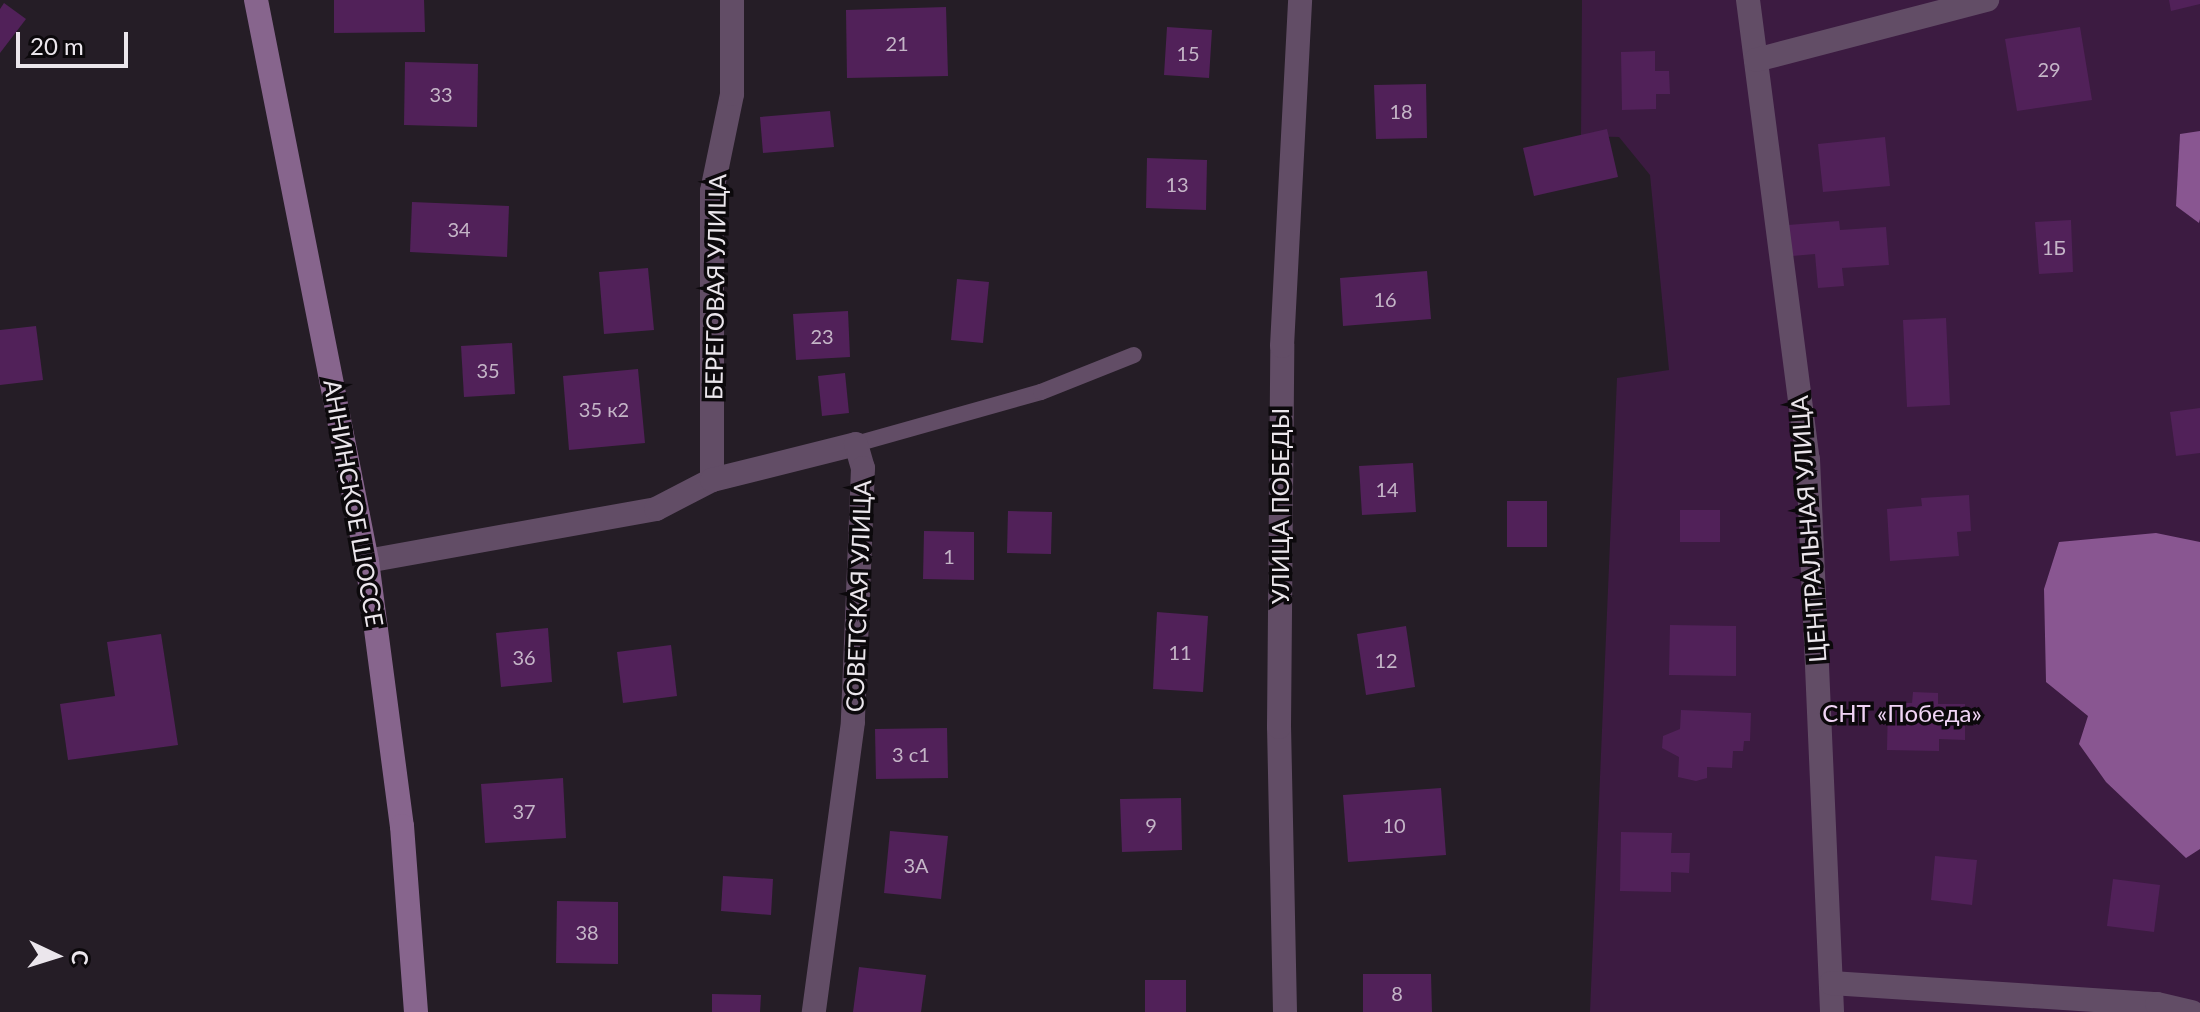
<!DOCTYPE html>
<meta charset="utf-8">
<style>
body{margin:0}
#map{position:relative;width:2200px;height:1012px;overflow:hidden;background:#251d26;font-family:Lato,sans-serif}
div>[style]{position:absolute}
.green>*{inset:0;background:#3c1b41}
.water>*{inset:0;background:#895691}
.building>*{inset:0;background:#512159}
.lane>*{height:16px;margin:-8px;padding:0 8px;transform-origin:8px;border-radius:8px;background:#624d66}
.street>*{height:24px;margin:-12px;padding:0 12px;transform-origin:12px;border-radius:12px;background:#624d66}
.secondary>*{height:24px;margin:-12px;padding:0 12px;transform-origin:12px;border-radius:12px;background:#87658d}
span{translate:-50% -50%;white-space:nowrap;text-align:center;line-height:1.15;-webkit-text-stroke:7px #0c090c;paint-order:stroke}
.number-label{font-size:20px;color:#c4b5c7}
.number-label span{-webkit-text-stroke-width:0}
.street-label{font-size:24px;color:#ebe6ec}
.park-label{font-size:24px;color:#f0d4f5}
.north{position:absolute;left:16px;top:916px;width:80px;height:80px;-webkit-text-stroke:6px #0c090c;paint-order:stroke;rotate:94deg;font-size:22px;font-weight:700;line-height:32px;text-align:center;color:#ebe6ec}
.north::after{content:'';display:block;margin:auto;width:28px;height:36px;background:#ebe6ec;clip-path:polygon(50% 0,100% 100%,50% 72%,0 100%)}
.scale{position:absolute;left:16px;top:32px;width:112px;height:36px;box-sizing:border-box;border:4px solid #ebe6ec;border-top:0;padding-left:10px;font-size:24px;line-height:28px;white-space:nowrap;color:#ebe6ec;-webkit-text-stroke:6px #0c090c;paint-order:stroke}
</style>
<div id="map">
<div class="green">
<i style="clip-path:polygon(1582px 0,2200px 0,2200px 1012px,1590px 1012px,1617px 378px,1669px 370px,1650px 175px,1619px 137px,1581px 136px)"></i>
</div>
<div class="water">
<i style="clip-path:polygon(2200px 131px,2200px 219px,2199px 223px,2176px 206px,2180px 134px)"></i>
<i style="clip-path:polygon(2156px 533px,2200px 542px,2200px 849px,2186px 858px,2106px 782px,2079px 744px,2088px 716px,2046px 682px,2044px 589px,2059px 542px)"></i>
</div>
<div class="building">
<i style="clip-path:polygon(334px 0,424px 0,425px 32px,334px 33px)"></i>
<i style="clip-path:polygon(2169px 0,2200px 0,2200px 4px,2171px 11px)"></i>
<i style="clip-path:polygon(4px 3px,26px 19px,0 53px,0 9px)"></i>
<i style="clip-path:polygon(946px 7px,948px 76px,847px 78px,846px 10px)"></i>
<i style="clip-path:polygon(1167px 27px,1212px 30px,1209px 78px,1164px 75px)"></i>
<i style="clip-path:polygon(2080px 27px,2092px 100px,2017px 111px,2005px 39px)"></i>
<i style="clip-path:polygon(1655px 51px,1655px 71px,1669px 71px,1670px 94px,1656px 94px,1656px 109px,1622px 110px,1621px 52px)"></i>
<i style="clip-path:polygon(405px 62px,478px 64px,477px 127px,404px 125px)"></i>
<i style="clip-path:polygon(1426px 84px,1427px 138px,1376px 139px,1374px 85px)"></i>
<i style="clip-path:polygon(830px 111px,834px 147px,763px 153px,760px 117px)"></i>
<i style="clip-path:polygon(1607px 129px,1618px 177px,1534px 196px,1523px 148px)"></i>
<i style="clip-path:polygon(1885px 137px,1890px 186px,1823px 192px,1818px 144px)"></i>
<i style="clip-path:polygon(1147px 158px,1207px 160px,1206px 210px,1146px 208px)"></i>
<i style="clip-path:polygon(412px 202px,509px 206px,507px 257px,410px 252px)"></i>
<i style="clip-path:polygon(2071px 220px,2073px 272px,2039px 274px,2035px 222px)"></i>
<i style="clip-path:polygon(1839px 221px,1840px 230px,1886px 227px,1889px 265px,1842px 268px,1844px 286px,1818px 288px,1815px 254px,1792px 256px,1788px 225px)"></i>
<i style="clip-path:polygon(648px 268px,654px 330px,604px 334px,599px 272px)"></i>
<i style="clip-path:polygon(1427px 271px,1431px 319px,1343px 326px,1340px 278px)"></i>
<i style="clip-path:polygon(957px 279px,989px 282px,983px 343px,951px 340px)"></i>
<i style="clip-path:polygon(848px 311px,850px 357px,796px 360px,793px 314px)"></i>
<i style="clip-path:polygon(1946px 318px,1950px 405px,1907px 407px,1903px 320px)"></i>
<i style="clip-path:polygon(36px 326px,43px 380px,0 385px,0 330px)"></i>
<i style="clip-path:polygon(512px 343px,515px 394px,464px 397px,461px 346px)"></i>
<i style="clip-path:polygon(638px 369px,645px 443px,569px 450px,563px 376px)"></i>
<i style="clip-path:polygon(845px 373px,849px 413px,822px 416px,818px 376px)"></i>
<i style="clip-path:polygon(2200px 408px,2200px 453px,2176px 456px,2170px 412px)"></i>
<i style="clip-path:polygon(1413px 463px,1416px 512px,1362px 515px,1359px 466px)"></i>
<i style="clip-path:polygon(1969px 495px,1971px 531px,1957px 532px,1959px 556px,1890px 561px,1887px 509px,1922px 506px,1921px 498px)"></i>
<i style="clip-path:polygon(1507px 501px,1547px 501px,1547px 547px,1507px 547px)"></i>
<i style="clip-path:polygon(1680px 510px,1720px 510px,1720px 542px,1680px 542px)"></i>
<i style="clip-path:polygon(1008px 511px,1052px 512px,1051px 554px,1007px 553px)"></i>
<i style="clip-path:polygon(924px 531px,974px 532px,974px 580px,923px 579px)"></i>
<i style="clip-path:polygon(1157px 612px,1208px 616px,1203px 692px,1153px 689px)"></i>
<i style="clip-path:polygon(1670px 625px,1736px 626px,1736px 676px,1669px 675px)"></i>
<i style="clip-path:polygon(1406px 626px,1415px 687px,1366px 695px,1357px 634px)"></i>
<i style="clip-path:polygon(548px 628px,552px 682px,501px 687px,496px 633px)"></i>
<i style="clip-path:polygon(161px 634px,178px 745px,68px 760px,60px 704px,115px 696px,107px 642px)"></i>
<i style="clip-path:polygon(671px 645px,677px 696px,623px 703px,617px 652px)"></i>
<i style="clip-path:polygon(1913px 692px,1938px 693px,1938px 704px,1965px 704px,1965px 740px,1939px 739px,1939px 751px,1887px 750px,1888px 703px,1912px 703px)"></i>
<i style="clip-path:polygon(1681px 710px,1751px 713px,1750px 741px,1744px 741px,1743px 751px,1733px 751px,1732px 768px,1707px 767px,1707px 778px,1696px 781px,1678px 777px,1679px 757px,1662px 748px,1663px 736px,1680px 729px)"></i>
<i style="clip-path:polygon(947px 728px,948px 778px,876px 779px,875px 729px)"></i>
<i style="clip-path:polygon(563px 778px,566px 838px,485px 843px,481px 784px)"></i>
<i style="clip-path:polygon(1441px 788px,1446px 855px,1348px 862px,1343px 795px)"></i>
<i style="clip-path:polygon(1181px 798px,1182px 850px,1122px 852px,1120px 799px)"></i>
<i style="clip-path:polygon(890px 831px,948px 836px,941px 899px,884px 893px)"></i>
<i style="clip-path:polygon(1621px 832px,1672px 833px,1671px 853px,1690px 853px,1689px 873px,1671px 872px,1671px 892px,1620px 891px)"></i>
<i style="clip-path:polygon(1935px 856px,1977px 860px,1972px 905px,1931px 900px)"></i>
<i style="clip-path:polygon(723px 876px,773px 879px,771px 915px,721px 911px)"></i>
<i style="clip-path:polygon(2113px 879px,2160px 885px,2154px 932px,2107px 926px)"></i>
<i style="clip-path:polygon(557px 901px,618px 902px,618px 964px,556px 963px)"></i>
<i style="clip-path:polygon(859px 967px,926px 975px,921px 1012px,853px 1012px)"></i>
<i style="clip-path:polygon(1363px 974px,1431px 974px,1432px 1012px,1363px 1012px)"></i>
<i style="clip-path:polygon(1145px 980px,1186px 980px,1186px 1012px,1145px 1012px)"></i>
<i style="clip-path:polygon(712px 994px,761px 995px,760px 1012px,712px 1012px)"></i>
</div>
<div class="lane">
<i style="left:856px;top:444px;width:192px;rotate:-15.7deg"></i>
<i style="left:1041px;top:392px;width:100px;rotate:-21.7deg"></i>
</div>
<div class="street">
<i style="left:1748px;top:0;width:463px;rotate:82.6deg"></i>
<i style="left:1808px;top:459px;width:554px;rotate:87.51deg"></i>
<i style="left:1756px;top:60px;width:239px;rotate:-14.6deg"></i>
<i style="left:712px;top:480px;width:289px;rotate:-90deg"></i>
<i style="left:712px;top:191px;width:99px;rotate:-78.3deg"></i>
<i style="left:732px;top:94px;width:94px;rotate:-90deg"></i>
<i style="left:367px;top:561px;width:294px;rotate:-10.2deg"></i>
<i style="left:656px;top:509px;width:63px;rotate:-27.4deg"></i>
<i style="left:712px;top:480px;width:148px;rotate:-14deg"></i>
<i style="left:856px;top:444px;width:25px;rotate:74deg"></i>
<i style="left:863px;top:468px;width:254px;rotate:92.3deg"></i>
<i style="left:853px;top:722px;width:293px;rotate:97.7deg"></i>
<i style="left:1831px;top:983px;width:327px;rotate:3.7deg"></i>
<i style="left:2157px;top:1004px;width:36px;rotate:13deg"></i>
<i style="left:1285px;top:1012px;width:285px;rotate:-91.2deg"></i>
<i style="left:1279px;top:727px;width:381px;rotate:-89.5deg"></i>
<i style="left:1282px;top:346px;width:346px;rotate:-87deg"></i>
</div>
<div class="secondary">
<i style="left:256px;top:0;width:572px;rotate:78.81deg"></i>
<i style="left:367px;top:561px;width:267px;rotate:82.5deg"></i>
<i style="left:402px;top:826px;width:187px;rotate:85.7deg"></i>
</div>
<div class="number-label">
<span style="left:897px;top:43px">21</span>
<span style="left:1188px;top:53px">15</span>
<span style="left:2049px;top:69px">29</span>
<span style="left:441px;top:94px">33</span>
<span style="left:1401px;top:111px">18</span>
<span style="left:1177px;top:184px">13</span>
<span style="left:459px;top:229px">34</span>
<span style="left:2054px;top:247px">1Б</span>
<span style="left:1385px;top:299px">16</span>
<span style="left:822px;top:336px">23</span>
<span style="left:488px;top:370px">35</span>
<span style="left:604px;top:409px">35 к2</span>
<span style="left:1387px;top:489px">14</span>
<span style="left:949px;top:556px">1</span>
<span style="left:1180px;top:652px">11</span>
<span style="left:524px;top:657px">36</span>
<span style="left:1386px;top:660px">12</span>
<span style="left:911px;top:754px">3 с1</span>
<span style="left:524px;top:811px">37</span>
<span style="left:1151px;top:825px">9</span>
<span style="left:1394px;top:825px">10</span>
<span style="left:916px;top:865px">3А</span>
<span style="left:587px;top:932px">38</span>
<span style="left:1397px;top:993px">8</span>
</div>
<div class="street-label">
<span style="left:715px;top:287px;rotate:-89deg">БЕРЕГОВАЯ УЛИЦА</span>
<span style="left:354px;top:503px;rotate:80deg">АННИНСКОЕ ШОССЕ</span>
<span style="left:1280px;top:506px;rotate:-90deg">УЛИЦА ПОБЕДЫ</span>
<span style="left:1808px;top:529px;rotate:-94deg">ЦЕНТРАЛЬНАЯ УЛИЦА</span>
<span style="left:858px;top:596px;rotate:-88deg">СОВЕТСКАЯ УЛИЦА</span>
</div>
<div class="park-label">
<span style="left:1902px;top:713px">СНТ «Победа»</span>
</div>
<div class="north">С</div>
<div class="scale">20 m</div>
</div>
